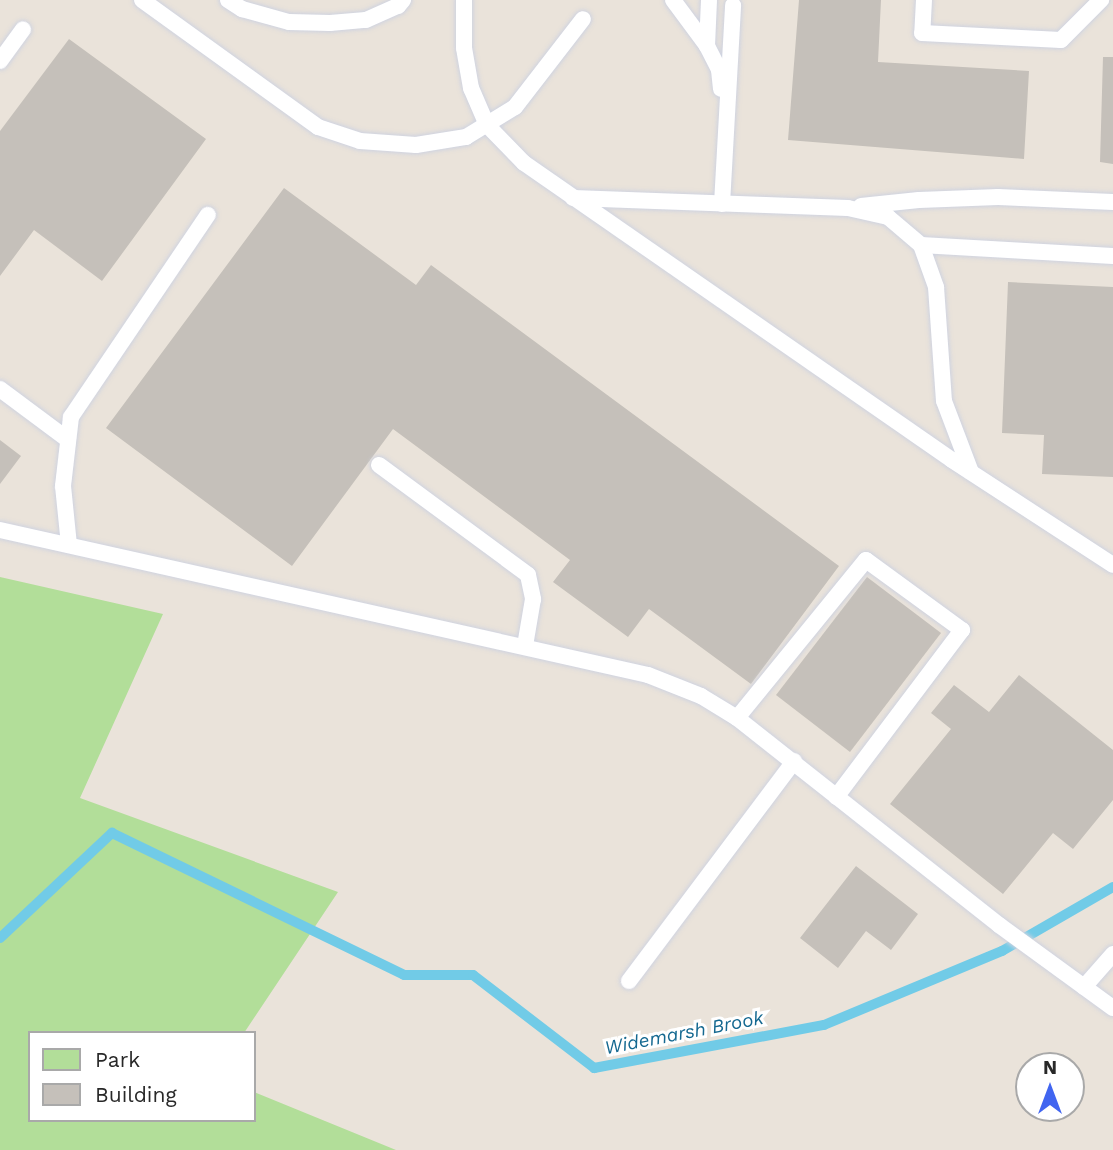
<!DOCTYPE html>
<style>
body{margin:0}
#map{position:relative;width:1113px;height:1150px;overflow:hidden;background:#eae3da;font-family:"Work Sans",sans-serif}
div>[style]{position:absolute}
.green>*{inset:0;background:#b2de99}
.stream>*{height:10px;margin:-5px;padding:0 5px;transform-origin:5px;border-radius:5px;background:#71cbe7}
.building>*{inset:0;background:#c5c0ba}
.roads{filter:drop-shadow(0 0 2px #cfd3e0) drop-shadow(0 0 2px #cfd3e0)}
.lane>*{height:16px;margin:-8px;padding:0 8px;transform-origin:8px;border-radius:8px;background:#fff}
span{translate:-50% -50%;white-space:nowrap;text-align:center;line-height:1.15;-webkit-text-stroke:6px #fff;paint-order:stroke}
.water-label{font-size:19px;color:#146890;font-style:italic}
.legend{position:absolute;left:28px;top:1031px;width:228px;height:91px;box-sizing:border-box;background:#fff;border:2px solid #a9a9a9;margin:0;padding:9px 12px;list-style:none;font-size:21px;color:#282828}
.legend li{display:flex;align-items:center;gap:14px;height:35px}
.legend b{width:35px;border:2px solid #a9a9a9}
.north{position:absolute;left:1015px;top:1052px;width:70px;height:70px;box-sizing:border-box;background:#fff;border:2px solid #a9a9a9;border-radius:50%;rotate:0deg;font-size:19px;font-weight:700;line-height:28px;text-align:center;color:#282828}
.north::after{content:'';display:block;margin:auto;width:24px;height:32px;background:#4165f0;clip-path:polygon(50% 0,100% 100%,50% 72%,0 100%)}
</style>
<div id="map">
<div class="green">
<i style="clip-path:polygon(0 577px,163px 614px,80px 798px,338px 892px,244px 1033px,30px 1033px,30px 1120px,254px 1120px,254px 1092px,396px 1150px,0 1150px)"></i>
</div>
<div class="stream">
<i style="left:0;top:938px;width:154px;rotate:-43.2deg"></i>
<i style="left:112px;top:833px;width:325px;rotate:25.9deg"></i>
<i style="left:404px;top:975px;width:69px"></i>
<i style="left:473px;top:975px;width:153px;rotate:37.5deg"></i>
<i style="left:594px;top:1068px;width:234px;rotate:-10.6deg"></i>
<i style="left:824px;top:1025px;width:193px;rotate:-22.6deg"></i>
<i style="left:1002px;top:951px;width:128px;rotate:-30deg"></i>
</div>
<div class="building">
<i style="clip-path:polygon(799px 0,881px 0,878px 62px,1029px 71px,1024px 159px,788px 140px)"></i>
<i style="clip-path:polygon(69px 39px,206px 139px,102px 281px,34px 230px,0 276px,0 131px)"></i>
<i style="clip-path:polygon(1103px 57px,1113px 57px,1113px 164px,1100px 162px)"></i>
<i style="clip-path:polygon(284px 188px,416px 285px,431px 265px,839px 566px,751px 684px,649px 609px,628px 637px,553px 582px,570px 560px,393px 429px,292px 566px,106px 428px)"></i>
<i style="clip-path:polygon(1008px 282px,1113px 287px,1113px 477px,1042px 474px,1044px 435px,1002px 433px)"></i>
<i style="clip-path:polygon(0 440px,21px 456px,0 484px)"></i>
<i style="clip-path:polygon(867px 577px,941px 633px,850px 752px,776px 695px)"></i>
<i style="clip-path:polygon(1019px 675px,1113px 750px,1113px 800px,1073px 849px,1053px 833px,1003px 894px,890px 804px,951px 729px,931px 713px,954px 685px,989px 712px)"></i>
<i style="clip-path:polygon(856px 866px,918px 914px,891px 950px,866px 931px,838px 968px,800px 938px)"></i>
</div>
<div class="roads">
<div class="lane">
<i style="left:142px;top:0;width:217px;rotate:35.8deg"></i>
<i style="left:318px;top:127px;width:44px;rotate:18.4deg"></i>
<i style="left:360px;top:141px;width:56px;rotate:4.1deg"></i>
<i style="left:416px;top:145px;width:51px;rotate:-9.1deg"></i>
<i style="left:466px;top:137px;width:57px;rotate:-31.5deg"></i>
<i style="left:515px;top:107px;width:111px;rotate:-52.3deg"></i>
<i style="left:228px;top:0;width:17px;rotate:33deg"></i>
<i style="left:242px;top:9px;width:49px;rotate:15.5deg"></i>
<i style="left:289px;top:22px;width:41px;rotate:1.4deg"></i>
<i style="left:330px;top:23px;width:36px;rotate:-5deg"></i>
<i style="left:366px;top:20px;width:35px;rotate:-24deg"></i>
<i style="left:398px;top:6px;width:8px;rotate:-50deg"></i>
<i style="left:464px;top:0;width:48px;rotate:90deg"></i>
<i style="left:464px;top:48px;width:41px;rotate:80.1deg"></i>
<i style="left:471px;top:88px;width:40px;rotate:66.6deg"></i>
<i style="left:487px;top:125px;width:53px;rotate:45.8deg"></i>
<i style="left:524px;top:163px;width:521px;rotate:34.76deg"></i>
<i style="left:952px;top:460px;width:192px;rotate:33.1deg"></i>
<i style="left:673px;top:0;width:57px;rotate:53.5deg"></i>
<i style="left:707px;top:46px;width:27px;rotate:63deg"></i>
<i style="left:719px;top:70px;width:19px;rotate:84deg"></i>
<i style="left:924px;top:0;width:33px;rotate:93deg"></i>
<i style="left:922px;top:33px;width:139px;rotate:2.9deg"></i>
<i style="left:1061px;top:40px;width:57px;rotate:-45deg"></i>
<i style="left:707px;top:46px;width:46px;rotate:-87.5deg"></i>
<i style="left:0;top:61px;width:39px;rotate:-54deg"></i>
<i style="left:573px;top:198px;width:275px;rotate:2.1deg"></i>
<i style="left:848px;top:208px;width:41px;rotate:12.7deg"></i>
<i style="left:888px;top:217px;width:43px;rotate:40.3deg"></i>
<i style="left:921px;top:245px;width:45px;rotate:70.3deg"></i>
<i style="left:936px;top:287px;width:114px;rotate:86deg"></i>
<i style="left:944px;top:401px;width:76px;rotate:69.2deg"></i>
<i style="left:722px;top:204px;width:199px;rotate:-86.8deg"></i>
<i style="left:861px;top:206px;width:58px;rotate:-5.9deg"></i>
<i style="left:919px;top:200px;width:79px;rotate:-2.2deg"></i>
<i style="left:998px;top:197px;width:115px;rotate:2.5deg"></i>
<i style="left:921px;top:245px;width:192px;rotate:3.3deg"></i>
<i style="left:0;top:389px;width:84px;rotate:36.7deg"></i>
<i style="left:379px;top:465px;width:185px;rotate:36.4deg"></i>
<i style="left:528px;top:575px;width:25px;rotate:78deg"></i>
<i style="left:533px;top:599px;width:48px;rotate:99.7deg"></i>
<i style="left:0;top:530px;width:664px;rotate:12.61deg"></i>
<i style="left:648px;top:675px;width:57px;rotate:21.6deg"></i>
<i style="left:701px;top:696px;width:42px;rotate:31.4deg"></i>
<i style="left:737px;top:718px;width:334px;rotate:38.3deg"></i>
<i style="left:999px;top:925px;width:141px;rotate:36.1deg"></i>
<i style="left:69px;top:545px;width:59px;rotate:-95.8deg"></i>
<i style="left:63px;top:486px;width:69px;rotate:-83.4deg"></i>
<i style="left:71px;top:417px;width:244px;rotate:-55.9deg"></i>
<i style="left:737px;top:718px;width:204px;rotate:-50.8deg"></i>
<i style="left:866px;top:560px;width:119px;rotate:36.1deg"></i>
<i style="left:962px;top:630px;width:209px;rotate:127deg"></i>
<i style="left:629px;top:981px;width:275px;rotate:-53.1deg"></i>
<i style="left:1084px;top:987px;width:44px;rotate:-48.7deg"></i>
</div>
</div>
<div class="water-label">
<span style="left:684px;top:1033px;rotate:-11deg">Widemarsh Brook</span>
</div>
<ul class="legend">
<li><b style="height:19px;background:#b2de99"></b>Park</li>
<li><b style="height:19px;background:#c5c0ba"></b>Building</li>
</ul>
<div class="north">N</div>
</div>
